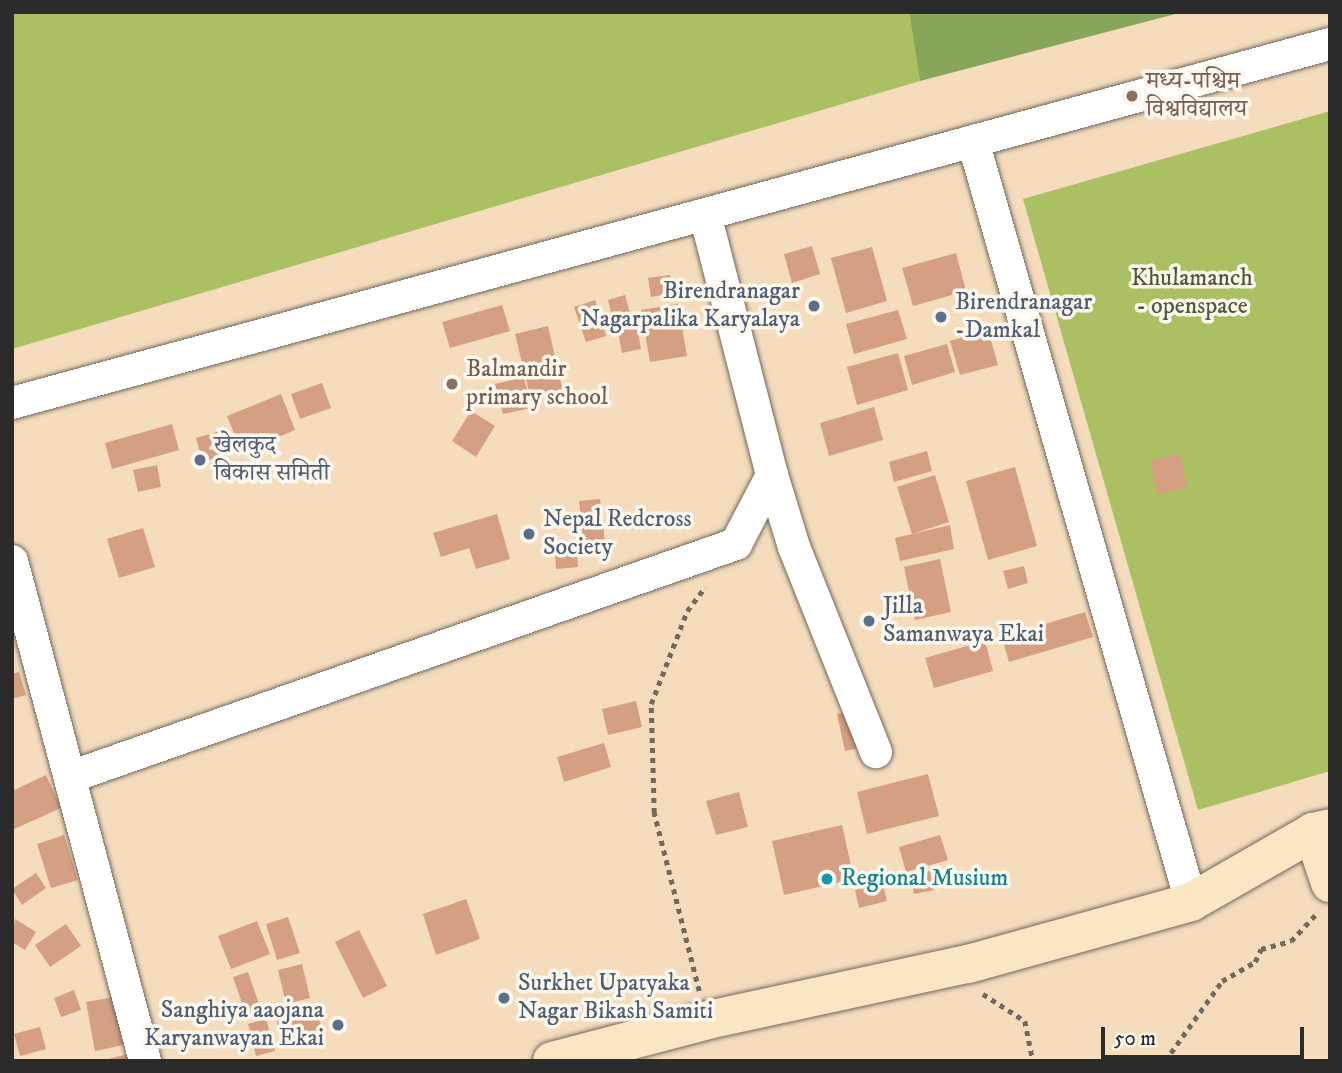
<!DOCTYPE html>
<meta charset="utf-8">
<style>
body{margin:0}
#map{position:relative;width:1342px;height:1073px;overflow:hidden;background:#f4dcbd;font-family:"IM FELL DW Pica","Noto Serif Devanagari",serif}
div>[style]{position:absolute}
.green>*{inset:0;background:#abbf63}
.forest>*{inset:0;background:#88a659}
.building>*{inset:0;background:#d59f83}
.path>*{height:4.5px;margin-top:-2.25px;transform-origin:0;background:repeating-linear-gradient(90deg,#71695e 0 5px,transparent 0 10px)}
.roads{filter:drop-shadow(0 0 2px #71695e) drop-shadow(0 0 2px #71695e)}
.street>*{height:32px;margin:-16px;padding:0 16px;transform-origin:16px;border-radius:16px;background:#fff}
.secondary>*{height:38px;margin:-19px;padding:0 19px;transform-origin:19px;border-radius:19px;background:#fbe6c4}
.dots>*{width:19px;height:19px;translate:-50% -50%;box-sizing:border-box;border:4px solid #fbf7ec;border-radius:50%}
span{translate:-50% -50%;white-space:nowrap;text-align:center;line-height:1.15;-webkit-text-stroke:7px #fbf7ec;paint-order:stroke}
.education-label{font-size:24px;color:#785e54}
.left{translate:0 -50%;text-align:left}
.park-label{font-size:24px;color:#51573c}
.service-label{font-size:24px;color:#4e5e75}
.right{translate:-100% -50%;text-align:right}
.culture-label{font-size:24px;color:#0d838f}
.frame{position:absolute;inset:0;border:14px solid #2b2b2b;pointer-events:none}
.scale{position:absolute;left:1101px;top:1027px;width:203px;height:32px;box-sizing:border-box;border:4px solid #2b2b2b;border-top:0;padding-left:9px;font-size:21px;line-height:24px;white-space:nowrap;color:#2b2b2b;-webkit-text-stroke:5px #fbf7ec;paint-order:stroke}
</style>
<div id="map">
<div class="green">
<i style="clip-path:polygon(12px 12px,909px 12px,920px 81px,12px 349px)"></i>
<i style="clip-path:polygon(1330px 111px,1330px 771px,1198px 810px,1023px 199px)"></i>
</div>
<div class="forest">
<i style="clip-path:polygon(909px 12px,1183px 12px,920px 81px)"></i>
</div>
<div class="building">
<i style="clip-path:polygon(812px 246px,820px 274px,792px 283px,784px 254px)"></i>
<i style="clip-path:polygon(872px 247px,887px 301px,846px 313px,831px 258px)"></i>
<i style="clip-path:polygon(956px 253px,966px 291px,913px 306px,902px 268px)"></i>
<i style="clip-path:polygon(670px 275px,673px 293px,651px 297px,648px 278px)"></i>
<i style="clip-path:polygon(625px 295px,632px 321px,614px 325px,608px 300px)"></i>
<i style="clip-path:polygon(595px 300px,606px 336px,586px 342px,574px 307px)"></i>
<i style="clip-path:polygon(678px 304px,687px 356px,650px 362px,641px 310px)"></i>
<i style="clip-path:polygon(502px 305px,510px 331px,450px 348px,442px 322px)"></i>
<i style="clip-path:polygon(898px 310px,907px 339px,854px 354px,846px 324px)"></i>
<i style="clip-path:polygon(548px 326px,563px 392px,531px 400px,515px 334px)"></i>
<i style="clip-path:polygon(637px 327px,641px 349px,622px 353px,618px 331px)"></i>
<i style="clip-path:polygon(988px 330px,998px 365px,960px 375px,950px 341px)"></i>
<i style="clip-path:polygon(947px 344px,955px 372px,912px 385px,904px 356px)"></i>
<i style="clip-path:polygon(898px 353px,908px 390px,857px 405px,847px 367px)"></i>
<i style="clip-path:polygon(524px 377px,531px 408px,503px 414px,495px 384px)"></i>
<i style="clip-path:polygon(322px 383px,331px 408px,300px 419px,291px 394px)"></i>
<i style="clip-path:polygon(281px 394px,295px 430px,242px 453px,227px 416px)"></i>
<i style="clip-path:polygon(874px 407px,883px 440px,829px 456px,820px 423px)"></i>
<i style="clip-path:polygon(471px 411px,495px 426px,476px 457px,452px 441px)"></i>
<i style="clip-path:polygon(172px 424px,179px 450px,112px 469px,105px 443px)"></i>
<i style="clip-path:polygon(223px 430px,231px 454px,203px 462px,196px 438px)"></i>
<i style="clip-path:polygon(927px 451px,932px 471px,894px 482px,889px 462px)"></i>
<i style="clip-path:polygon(1180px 454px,1187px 487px,1157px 494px,1150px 461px)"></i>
<i style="clip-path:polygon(157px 465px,161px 487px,138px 492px,133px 470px)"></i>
<i style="clip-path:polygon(1015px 467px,1037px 546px,988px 560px,966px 481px)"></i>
<i style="clip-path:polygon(935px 475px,949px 522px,912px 534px,897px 487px)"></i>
<i style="clip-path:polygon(600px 499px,605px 543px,584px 546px,579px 501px)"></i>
<i style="clip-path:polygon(497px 514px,510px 559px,476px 569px,469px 548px,441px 557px,433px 533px)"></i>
<i style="clip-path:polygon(950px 525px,954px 549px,900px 561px,895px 538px)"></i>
<i style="clip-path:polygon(143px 528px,155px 567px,119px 578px,107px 539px)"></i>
<i style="clip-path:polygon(577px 549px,578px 567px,556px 569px,555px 551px)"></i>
<i style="clip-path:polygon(940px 559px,951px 612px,915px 620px,904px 567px)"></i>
<i style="clip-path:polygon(1024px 566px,1028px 583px,1008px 589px,1003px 571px)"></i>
<i style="clip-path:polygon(1085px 612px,1093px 637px,1009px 662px,1002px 637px)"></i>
<i style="clip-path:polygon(985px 641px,993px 671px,934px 688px,925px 658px)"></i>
<i style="clip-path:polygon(19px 672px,26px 695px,12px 699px,12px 674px)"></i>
<i style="clip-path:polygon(636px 701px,642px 727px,608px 735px,602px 709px)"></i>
<i style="clip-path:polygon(857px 710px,865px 747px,845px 751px,837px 714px)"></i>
<i style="clip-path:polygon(604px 743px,611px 767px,564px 782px,557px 757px)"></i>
<i style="clip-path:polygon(928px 774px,939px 816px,867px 834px,857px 792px)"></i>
<i style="clip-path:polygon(46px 775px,61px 808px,12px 830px,12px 791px)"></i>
<i style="clip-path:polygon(739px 792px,748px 827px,716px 835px,706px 801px)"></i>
<i style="clip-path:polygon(842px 825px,854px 879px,784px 895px,772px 841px)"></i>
<i style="clip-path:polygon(64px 835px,78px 880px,51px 888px,37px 844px)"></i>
<i style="clip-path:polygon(940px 835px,948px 860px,906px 872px,899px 847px)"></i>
<i style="clip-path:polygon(930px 871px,934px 890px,914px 894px,910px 875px)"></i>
<i style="clip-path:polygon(36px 873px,46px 888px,22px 905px,12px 889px)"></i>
<i style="clip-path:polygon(883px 884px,887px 901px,859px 908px,855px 890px)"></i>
<i style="clip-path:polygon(466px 899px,480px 939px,436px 955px,423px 914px)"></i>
<i style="clip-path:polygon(288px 917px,300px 953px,277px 960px,266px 924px)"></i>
<i style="clip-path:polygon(15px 919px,36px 932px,25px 950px,12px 942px)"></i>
<i style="clip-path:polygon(257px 921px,270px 954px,231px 969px,218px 936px)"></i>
<i style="clip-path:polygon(66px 924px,81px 946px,50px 967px,35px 945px)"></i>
<i style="clip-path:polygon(359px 930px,387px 986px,363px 998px,335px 942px)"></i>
<i style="clip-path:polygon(302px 964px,310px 998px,286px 1004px,278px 970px)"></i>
<i style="clip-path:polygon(248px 972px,260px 1007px,245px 1012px,233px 977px)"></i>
<i style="clip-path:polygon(74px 990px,81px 1010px,61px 1017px,54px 998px)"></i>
<i style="clip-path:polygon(119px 996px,128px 1044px,95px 1051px,86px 1002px)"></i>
<i style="clip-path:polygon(316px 1008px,322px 1030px,282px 1041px,276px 1018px)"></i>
<i style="clip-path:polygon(266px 1019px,275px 1051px,256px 1056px,248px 1024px)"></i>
<i style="clip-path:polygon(40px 1027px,46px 1049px,20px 1056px,14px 1034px)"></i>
<i style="clip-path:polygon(132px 1053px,134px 1061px,105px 1061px,105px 1060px)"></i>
</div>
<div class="path">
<i style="left:699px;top:991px;width:184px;rotate:-104.2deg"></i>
<i style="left:654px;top:813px;width:109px;rotate:-91.6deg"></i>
<i style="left:651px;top:704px;width:100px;rotate:-68.8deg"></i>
<i style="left:687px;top:611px;width:30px;rotate:-53deg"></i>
<i style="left:983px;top:994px;width:50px;rotate:32.7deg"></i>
<i style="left:1025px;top:1021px;width:41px;rotate:78.7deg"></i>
<i style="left:1165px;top:1061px;width:98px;rotate:-54.5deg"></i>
<i style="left:1222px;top:981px;width:38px;rotate:-30deg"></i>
<i style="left:1255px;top:962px;width:14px;rotate:-65deg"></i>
<i style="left:1261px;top:949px;width:31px;rotate:-15deg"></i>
<i style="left:1291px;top:941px;width:40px;rotate:-47deg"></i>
</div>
<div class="roads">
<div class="street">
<i style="left:973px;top:141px;width:792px;rotate:74.01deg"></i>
<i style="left:12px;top:403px;width:1366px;rotate:-15.24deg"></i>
<i style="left:772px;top:475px;width:75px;rotate:73deg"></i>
<i style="left:794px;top:547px;width:221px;rotate:68.2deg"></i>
<i style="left:12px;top:561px;width:517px;rotate:75.1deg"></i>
<i style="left:70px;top:777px;width:706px;rotate:-19.28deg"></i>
<i style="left:736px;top:544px;width:78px;rotate:-62.4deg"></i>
<i style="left:772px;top:475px;width:269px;rotate:-104.4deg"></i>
</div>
<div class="secondary">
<i style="left:1313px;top:832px;width:54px;rotate:71.6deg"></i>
<i style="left:552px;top:1061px;width:161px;rotate:-14.7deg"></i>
<i style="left:708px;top:1020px;width:266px;rotate:-12.2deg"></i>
<i style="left:968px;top:964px;width:231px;rotate:-15.5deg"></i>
<i style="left:1191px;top:902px;width:141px;rotate:-29.8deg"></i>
<i style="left:1313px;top:832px;width:17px;rotate:-13deg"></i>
</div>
</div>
<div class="dots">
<i style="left:1132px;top:96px;background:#8d6e63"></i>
<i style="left:814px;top:306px;background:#5c6f8a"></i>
<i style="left:941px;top:317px;background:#5c6f8a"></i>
<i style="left:452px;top:384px;background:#8d6e63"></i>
<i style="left:200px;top:460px;background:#5c6f8a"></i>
<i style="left:529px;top:534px;background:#5c6f8a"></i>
<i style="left:869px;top:621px;background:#5c6f8a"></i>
<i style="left:827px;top:879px;background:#0f9aa8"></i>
<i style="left:504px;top:998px;background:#5c6f8a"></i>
<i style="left:338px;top:1025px;background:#5c6f8a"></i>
</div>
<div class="education-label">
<span class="left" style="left:1146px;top:96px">मध्य-पश्चिम<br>विश्वविद्यालय</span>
<span class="left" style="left:466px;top:384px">Balmandir<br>primary school</span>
</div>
<div class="park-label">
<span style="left:1192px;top:293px">Khulamanch<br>- openspace</span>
</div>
<div class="service-label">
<span class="right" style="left:800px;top:306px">Birendranagar<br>Nagarpalika Karyalaya</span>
<span class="left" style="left:955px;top:317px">Birendranagar<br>-Damkal</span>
<span class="left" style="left:214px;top:460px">खेलकुद<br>बिकास समिती</span>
<span class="left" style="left:543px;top:534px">Nepal Redcross<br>Society</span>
<span class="left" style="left:883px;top:621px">Jilla<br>Samanwaya Ekai</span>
<span class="left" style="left:518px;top:998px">Surkhet Upatyaka<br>Nagar Bikash Samiti</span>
<span class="right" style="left:324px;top:1025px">Sanghiya aaojana<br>Karyanwayan Ekai</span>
</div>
<div class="culture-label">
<span class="left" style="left:841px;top:879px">Regional Musium</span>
</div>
<div class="frame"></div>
<div class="scale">50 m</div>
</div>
